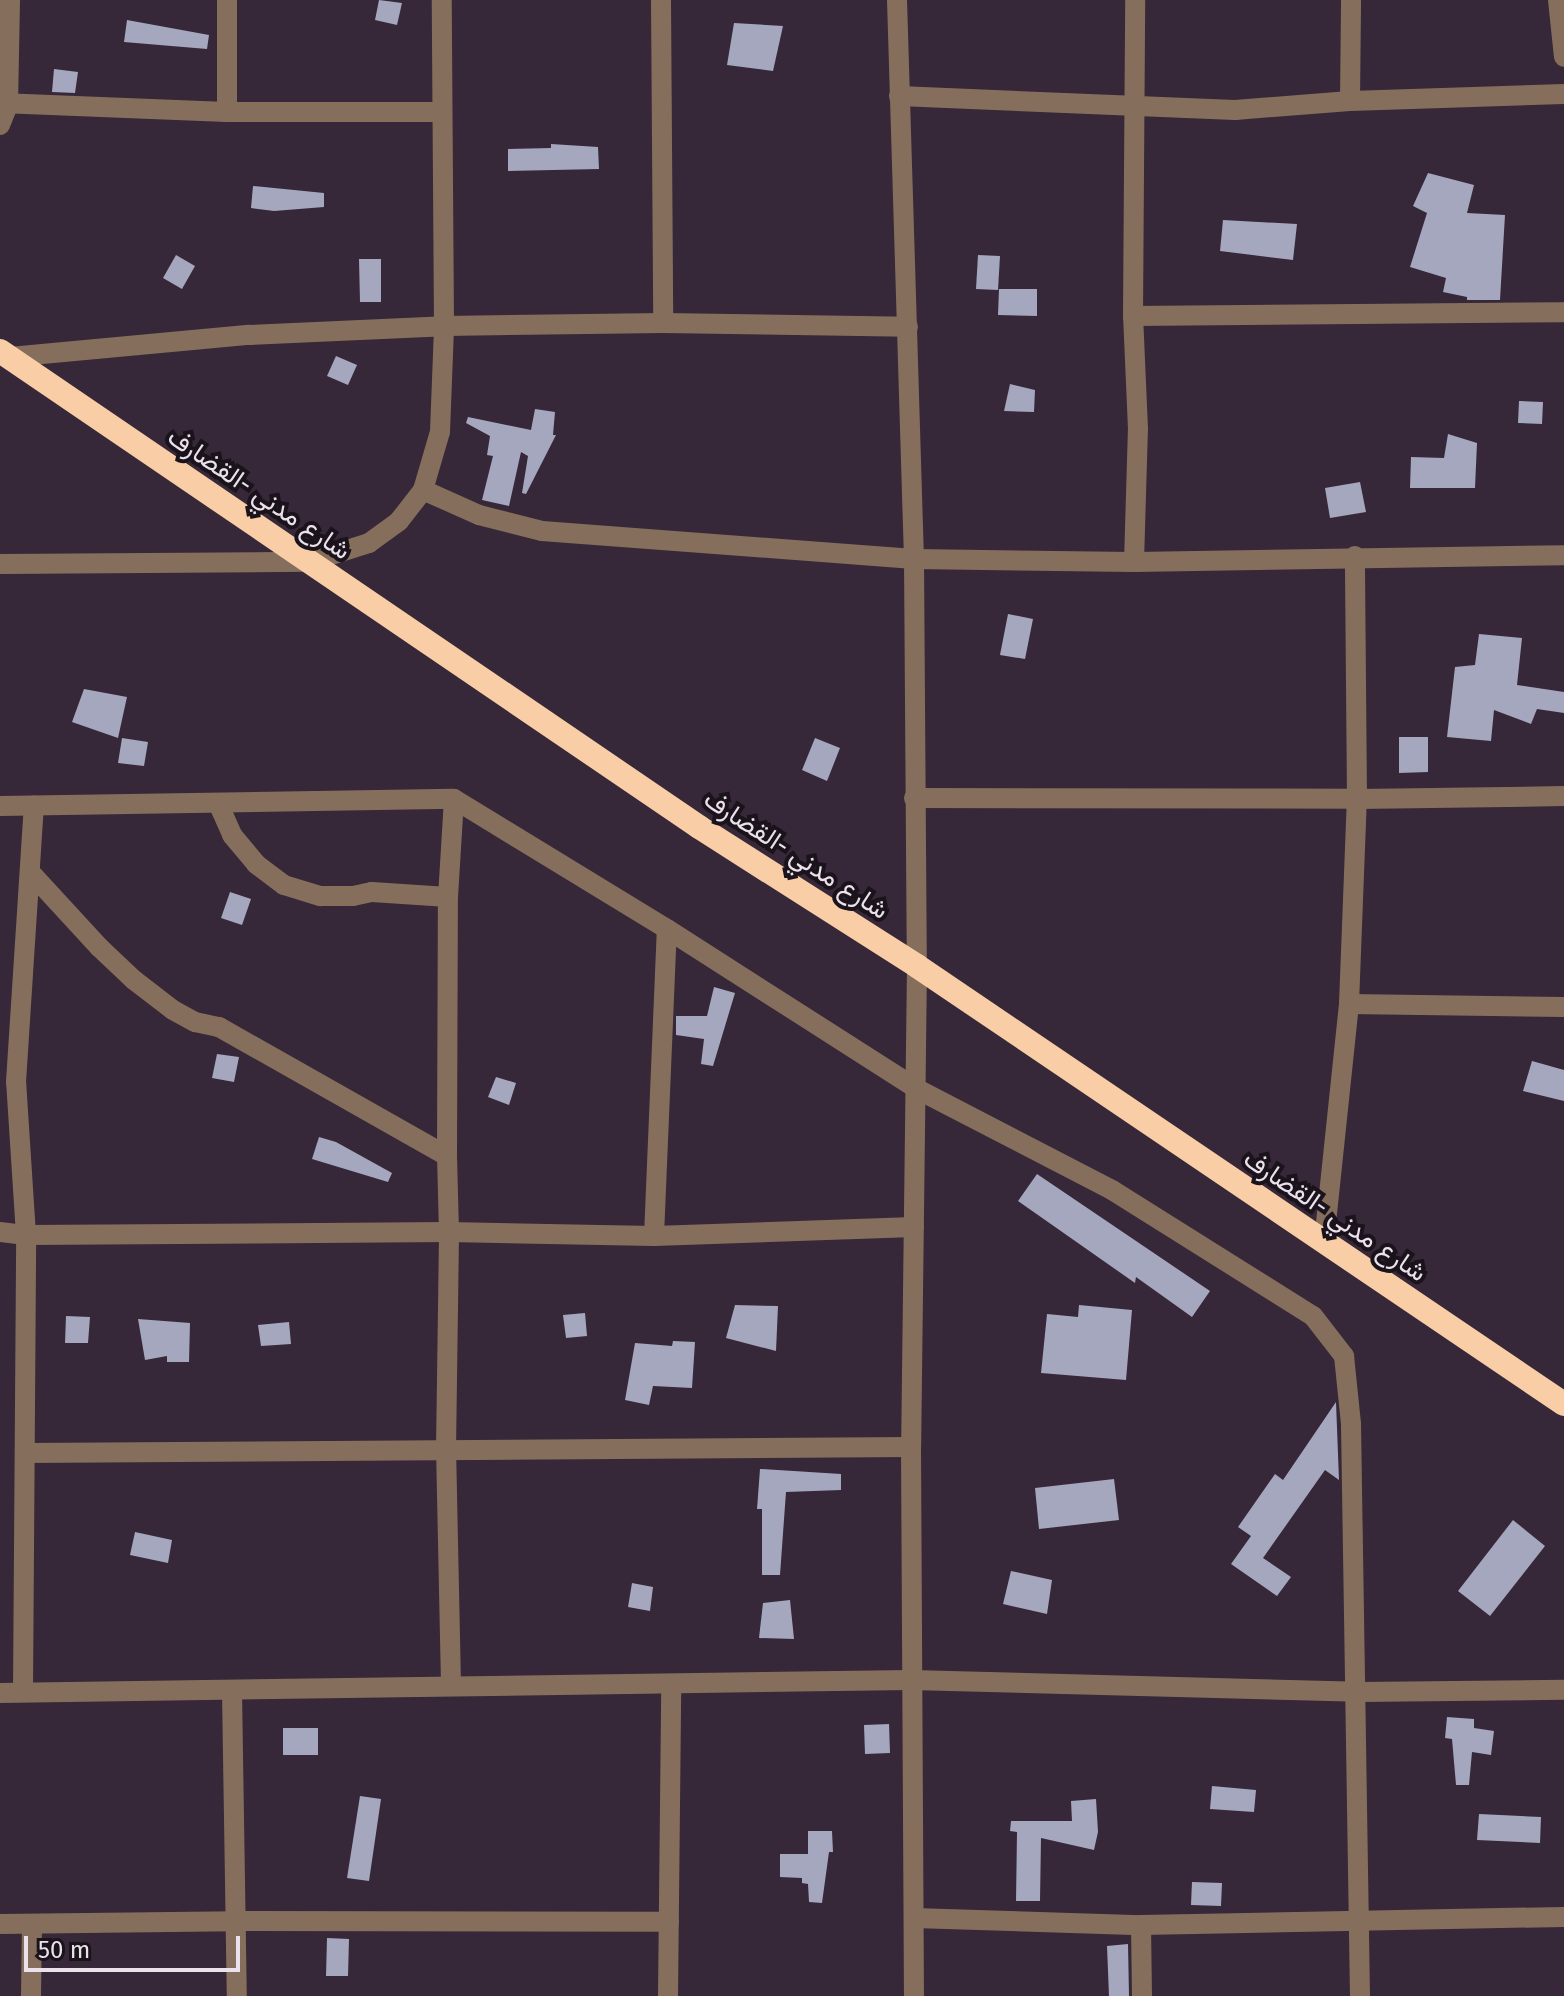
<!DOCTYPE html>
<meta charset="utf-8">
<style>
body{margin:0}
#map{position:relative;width:1564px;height:1996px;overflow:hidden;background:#362838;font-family:"Fira Sans",Vazirmatn,sans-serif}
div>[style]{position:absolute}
.building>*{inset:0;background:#a5a7bf}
.minor>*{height:20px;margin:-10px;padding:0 10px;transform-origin:10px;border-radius:10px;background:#856f5c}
.highway>*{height:24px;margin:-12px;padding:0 12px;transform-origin:12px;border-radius:12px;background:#f9cda5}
span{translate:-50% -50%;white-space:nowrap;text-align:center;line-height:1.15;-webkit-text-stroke:8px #1a131b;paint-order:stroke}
.street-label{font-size:26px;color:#eae1eb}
.scale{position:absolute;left:24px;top:1936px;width:216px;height:36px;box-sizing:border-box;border:4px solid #eae1eb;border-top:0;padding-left:10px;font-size:24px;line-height:28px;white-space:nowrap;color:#eae1eb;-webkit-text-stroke:6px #1a131b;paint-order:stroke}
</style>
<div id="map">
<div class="building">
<i style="clip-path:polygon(379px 0,402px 3px,397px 25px,375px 20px)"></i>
<i style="clip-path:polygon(127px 20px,209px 35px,207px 49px,124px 42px)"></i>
<i style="clip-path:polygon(734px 23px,783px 26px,773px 71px,727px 65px)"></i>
<i style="clip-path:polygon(54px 69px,78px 72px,75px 93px,52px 92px)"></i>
<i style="clip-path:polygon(551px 144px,598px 147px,599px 169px,508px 171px,508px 149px,551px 148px)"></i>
<i style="clip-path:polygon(1428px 173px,1474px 185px,1467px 213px,1505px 215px,1500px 300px,1467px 300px,1467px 297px,1443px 292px,1446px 278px,1410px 267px,1427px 213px,1413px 206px)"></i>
<i style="clip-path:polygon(253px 186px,324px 193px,324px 207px,274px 211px,251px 208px)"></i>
<i style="clip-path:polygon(1223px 220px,1297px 224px,1293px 260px,1220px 251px)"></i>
<i style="clip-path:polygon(176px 255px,195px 266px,182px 289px,163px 278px)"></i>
<i style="clip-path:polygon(978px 255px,1000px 256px,998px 290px,976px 289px)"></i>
<i style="clip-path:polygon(359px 259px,381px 259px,381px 302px,360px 302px)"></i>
<i style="clip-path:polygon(999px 289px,1037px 289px,1037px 316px,998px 315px)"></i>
<i style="clip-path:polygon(336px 356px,357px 365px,348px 385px,327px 376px)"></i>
<i style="clip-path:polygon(1010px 384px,1035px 390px,1034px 412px,1004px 411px)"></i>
<i style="clip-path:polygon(1519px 401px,1543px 402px,1542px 424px,1518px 423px)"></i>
<i style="clip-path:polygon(535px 409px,555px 412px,553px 435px,556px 435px,526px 494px,522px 493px,528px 456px,521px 452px,509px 506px,482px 500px,493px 456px,487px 455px,490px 436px,466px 423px,468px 417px,531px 430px)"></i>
<i style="clip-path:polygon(1448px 434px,1477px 443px,1475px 488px,1410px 488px,1411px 457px,1444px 458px)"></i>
<i style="clip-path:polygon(1360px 482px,1366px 512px,1330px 518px,1325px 488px)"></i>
<i style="clip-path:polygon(1008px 614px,1033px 619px,1025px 659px,1000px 655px)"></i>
<i style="clip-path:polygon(1479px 634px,1522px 638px,1517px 685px,1564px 692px,1564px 713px,1537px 709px,1531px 724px,1494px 710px,1491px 741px,1447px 737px,1455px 667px,1475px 665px)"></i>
<i style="clip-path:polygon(84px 689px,127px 697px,118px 738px,72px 722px)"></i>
<i style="clip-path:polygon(1399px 737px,1428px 737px,1428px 772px,1399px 773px)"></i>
<i style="clip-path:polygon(122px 738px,148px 742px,144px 766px,118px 763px)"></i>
<i style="clip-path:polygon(815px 738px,840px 748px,827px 781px,802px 770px)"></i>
<i style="clip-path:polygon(230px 892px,251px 899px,242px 925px,221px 918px)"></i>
<i style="clip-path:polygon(714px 987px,735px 993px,713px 1066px,701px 1064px,704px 1039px,676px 1035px,676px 1016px,707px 1016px)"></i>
<i style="clip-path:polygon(217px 1054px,239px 1057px,234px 1082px,212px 1078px)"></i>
<i style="clip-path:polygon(1532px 1061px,1564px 1070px,1564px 1101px,1523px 1091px)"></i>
<i style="clip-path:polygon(496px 1077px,516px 1083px,509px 1105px,488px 1097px)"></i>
<i style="clip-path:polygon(319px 1137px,336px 1142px,392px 1173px,388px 1182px,312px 1159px)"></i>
<i style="clip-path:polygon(1037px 1174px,1210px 1291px,1192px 1317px,1136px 1277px,1135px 1283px,1018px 1201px)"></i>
<i style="clip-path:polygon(735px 1305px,778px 1306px,776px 1351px,726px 1338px)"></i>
<i style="clip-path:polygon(1079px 1305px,1132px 1310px,1126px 1380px,1041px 1373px,1047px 1314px,1078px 1317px)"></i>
<i style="clip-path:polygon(585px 1313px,587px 1336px,566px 1338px,563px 1315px)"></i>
<i style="clip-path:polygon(66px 1316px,90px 1317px,88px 1343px,65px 1343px)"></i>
<i style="clip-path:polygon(138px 1319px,190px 1323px,189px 1362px,167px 1362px,167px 1356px,145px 1360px)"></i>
<i style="clip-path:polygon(289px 1322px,291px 1344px,261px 1346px,258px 1325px)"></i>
<i style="clip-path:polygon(673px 1341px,695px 1342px,692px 1388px,653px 1386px,649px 1405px,625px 1400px,635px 1343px,672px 1346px)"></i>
<i style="clip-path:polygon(1336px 1402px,1339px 1480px,1325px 1470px,1263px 1558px,1291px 1577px,1277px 1596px,1231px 1564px,1251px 1536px,1238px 1527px,1275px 1474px,1283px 1480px)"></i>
<i style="clip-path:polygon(760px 1469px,841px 1474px,841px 1490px,786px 1492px,780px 1575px,762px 1575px,762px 1509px,757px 1509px)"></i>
<i style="clip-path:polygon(1114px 1479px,1119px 1520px,1039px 1529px,1035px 1488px)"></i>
<i style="clip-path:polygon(1513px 1520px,1545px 1546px,1490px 1616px,1458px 1591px)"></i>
<i style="clip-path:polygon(135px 1532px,172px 1540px,168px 1563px,130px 1555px)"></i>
<i style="clip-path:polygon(1011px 1571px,1052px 1580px,1047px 1614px,1003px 1604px)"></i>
<i style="clip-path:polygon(632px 1583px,653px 1587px,650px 1611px,628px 1607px)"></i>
<i style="clip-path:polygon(790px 1600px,794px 1639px,759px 1638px,763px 1603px)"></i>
<i style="clip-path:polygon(1447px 1717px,1474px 1719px,1474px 1728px,1494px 1731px,1491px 1755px,1472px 1752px,1469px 1785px,1456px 1785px,1452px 1739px,1445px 1738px)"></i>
<i style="clip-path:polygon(889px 1724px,890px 1753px,865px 1754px,864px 1725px)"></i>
<i style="clip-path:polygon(283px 1728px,318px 1728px,318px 1755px,283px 1755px)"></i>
<i style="clip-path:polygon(1212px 1786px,1256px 1790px,1254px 1812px,1210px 1809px)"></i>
<i style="clip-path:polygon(360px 1796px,381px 1799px,369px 1881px,347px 1878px)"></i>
<i style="clip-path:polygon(1096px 1799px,1098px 1832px,1094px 1850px,1041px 1838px,1040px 1901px,1016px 1901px,1017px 1832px,1010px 1831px,1011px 1821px,1072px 1821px,1071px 1801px)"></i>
<i style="clip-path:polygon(1479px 1814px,1541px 1817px,1540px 1843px,1477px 1840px)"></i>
<i style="clip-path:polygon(808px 1831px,832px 1831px,833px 1852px,829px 1852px,822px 1903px,809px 1902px,808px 1884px,802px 1883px,802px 1878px,780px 1877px,780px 1854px,808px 1854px)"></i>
<i style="clip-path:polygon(1192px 1882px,1222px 1883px,1221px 1906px,1191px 1905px)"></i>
<i style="clip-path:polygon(327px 1938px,349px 1939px,348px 1976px,326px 1976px)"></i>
<i style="clip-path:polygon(1128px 1944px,1129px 1996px,1109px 1996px,1107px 1946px)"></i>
</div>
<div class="minor">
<i style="left:661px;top:0;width:323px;rotate:89.6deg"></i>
<i style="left:897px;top:0;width:559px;rotate:88.26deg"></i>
<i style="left:914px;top:559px;width:407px;rotate:89.6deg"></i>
<i style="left:917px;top:966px;width:481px;rotate:90.7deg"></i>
<i style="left:911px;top:1447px;width:549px;rotate:89.69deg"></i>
<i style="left:1558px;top:0;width:57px;rotate:84deg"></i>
<i style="left:899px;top:96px;width:336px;rotate:2.4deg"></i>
<i style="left:1235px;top:110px;width:115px;rotate:-4.5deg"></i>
<i style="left:1350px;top:101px;width:214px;rotate:-1.9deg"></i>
<i style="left:1350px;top:101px;width:101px;rotate:-89.4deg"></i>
<i style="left:0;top:103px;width:227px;rotate:2.3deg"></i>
<i style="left:227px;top:112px;width:213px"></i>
<i style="left:227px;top:112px;width:112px;rotate:-90deg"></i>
<i style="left:0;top:125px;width:22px;rotate:-68deg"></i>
<i style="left:8px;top:105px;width:105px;rotate:-88.9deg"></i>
<i style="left:1133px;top:316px;width:431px;rotate:-0.5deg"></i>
<i style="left:10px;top:357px;width:240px;rotate:-5.3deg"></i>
<i style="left:249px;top:335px;width:195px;rotate:-2.6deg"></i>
<i style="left:444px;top:326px;width:219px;rotate:-0.8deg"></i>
<i style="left:663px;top:323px;width:245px;rotate:0.9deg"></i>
<i style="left:423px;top:490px;width:61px;rotate:24.1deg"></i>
<i style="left:479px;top:515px;width:65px;rotate:14.3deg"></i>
<i style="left:542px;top:531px;width:373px;rotate:4.3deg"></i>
<i style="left:914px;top:559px;width:220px;rotate:0.8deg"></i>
<i style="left:1134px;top:562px;width:430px;rotate:-0.9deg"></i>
<i style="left:1134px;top:562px;width:133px;rotate:-88.3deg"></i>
<i style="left:1138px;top:429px;width:113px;rotate:-92.5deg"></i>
<i style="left:1133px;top:316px;width:316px;rotate:-89.6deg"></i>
<i style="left:0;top:564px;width:309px;rotate:-0.4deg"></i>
<i style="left:309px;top:562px;width:63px;rotate:-17.6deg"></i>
<i style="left:369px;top:543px;width:37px;rotate:-36deg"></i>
<i style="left:399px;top:521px;width:39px;rotate:-52deg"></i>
<i style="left:423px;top:490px;width:60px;rotate:-73.7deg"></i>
<i style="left:440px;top:432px;width:106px;rotate:-87.8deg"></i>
<i style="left:444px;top:326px;width:326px;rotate:-90.4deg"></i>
<i style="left:914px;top:798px;width:443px;rotate:0.1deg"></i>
<i style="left:1357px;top:799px;width:207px;rotate:-0.8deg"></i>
<i style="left:218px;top:803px;width:35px;rotate:66deg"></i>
<i style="left:232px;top:835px;width:38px;rotate:50deg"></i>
<i style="left:256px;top:864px;width:35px;rotate:37deg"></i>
<i style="left:284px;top:885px;width:38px;rotate:17deg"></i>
<i style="left:320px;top:896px;width:33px"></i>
<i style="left:353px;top:896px;width:19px;rotate:-12deg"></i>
<i style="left:372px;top:892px;width:76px;rotate:3.8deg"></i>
<i style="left:0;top:806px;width:454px;rotate:-0.9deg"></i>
<i style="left:454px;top:799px;width:250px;rotate:31.4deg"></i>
<i style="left:667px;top:929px;width:297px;rotate:32.6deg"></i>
<i style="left:917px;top:1089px;width:220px;rotate:27.4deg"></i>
<i style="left:1112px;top:1190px;width:237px;rotate:32.1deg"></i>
<i style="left:1313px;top:1316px;width:51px;rotate:52.2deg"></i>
<i style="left:1344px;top:1356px;width:68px;rotate:84.1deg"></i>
<i style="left:1351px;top:1424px;width:572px;rotate:89.1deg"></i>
<i style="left:30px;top:872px;width:102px;rotate:47.4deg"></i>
<i style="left:99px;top:947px;width:48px;rotate:43.3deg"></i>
<i style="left:134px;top:980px;width:49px;rotate:37.6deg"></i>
<i style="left:173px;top:1010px;width:25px;rotate:29deg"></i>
<i style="left:195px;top:1022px;width:25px;rotate:12deg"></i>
<i style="left:219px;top:1027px;width:262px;rotate:29.5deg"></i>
<i style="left:1349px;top:1004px;width:215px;rotate:0.8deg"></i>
<i style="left:0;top:1232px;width:26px;rotate:7deg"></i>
<i style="left:26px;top:1235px;width:423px;rotate:-0.4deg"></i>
<i style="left:449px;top:1232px;width:205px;rotate:1.1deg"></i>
<i style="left:654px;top:1236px;width:260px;rotate:-2deg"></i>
<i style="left:654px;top:1236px;width:307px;rotate:-87.6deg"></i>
<i style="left:1324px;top:1242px;width:239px;rotate:-84deg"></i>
<i style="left:1349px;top:1004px;width:205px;rotate:-87.8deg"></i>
<i style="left:1357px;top:799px;width:243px;rotate:-90.5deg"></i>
<i style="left:25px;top:1453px;width:886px;rotate:-0.39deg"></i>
<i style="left:451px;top:1685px;width:235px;rotate:-91.2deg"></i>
<i style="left:446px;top:1450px;width:218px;rotate:-89.2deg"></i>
<i style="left:449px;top:1232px;width:76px;rotate:-91.5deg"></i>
<i style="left:447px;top:1156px;width:259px;rotate:-89.8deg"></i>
<i style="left:448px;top:897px;width:98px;rotate:-86.5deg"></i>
<i style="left:232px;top:1691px;width:305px;rotate:89.1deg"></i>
<i style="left:23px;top:1692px;width:457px;rotate:-89.6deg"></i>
<i style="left:26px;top:1235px;width:153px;rotate:-93.7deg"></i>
<i style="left:16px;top:1082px;width:277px;rotate:-86.3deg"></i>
<i style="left:0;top:1693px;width:911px;rotate:-0.82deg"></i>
<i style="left:911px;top:1680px;width:447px;rotate:1.5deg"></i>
<i style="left:1358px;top:1692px;width:206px;rotate:-0.6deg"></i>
<i style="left:914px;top:1918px;width:227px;rotate:1.8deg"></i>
<i style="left:1141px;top:1925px;width:423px;rotate:-1.1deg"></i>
<i style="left:0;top:1924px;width:235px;rotate:-0.7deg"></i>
<i style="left:235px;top:1921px;width:434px;rotate:0.1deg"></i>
<i style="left:1141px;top:1925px;width:71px;rotate:89.2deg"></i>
<i style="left:31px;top:1996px;width:72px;rotate:-89.2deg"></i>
<i style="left:668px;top:1996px;width:310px;rotate:-89.4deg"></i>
</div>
<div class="highway">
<i style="left:0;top:351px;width:846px;rotate:34.25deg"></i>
<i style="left:699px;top:827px;width:259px;rotate:32.5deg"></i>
<i style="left:917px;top:966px;width:781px;rotate:34.1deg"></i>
</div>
<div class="street-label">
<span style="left:259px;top:494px;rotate:34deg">شارع مدني -القضارف</span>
<span style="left:796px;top:855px;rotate:33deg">شارع مدني -القضارف</span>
<span style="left:1335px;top:1216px;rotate:34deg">شارع مدني -القضارف</span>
</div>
<div class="scale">50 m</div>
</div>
